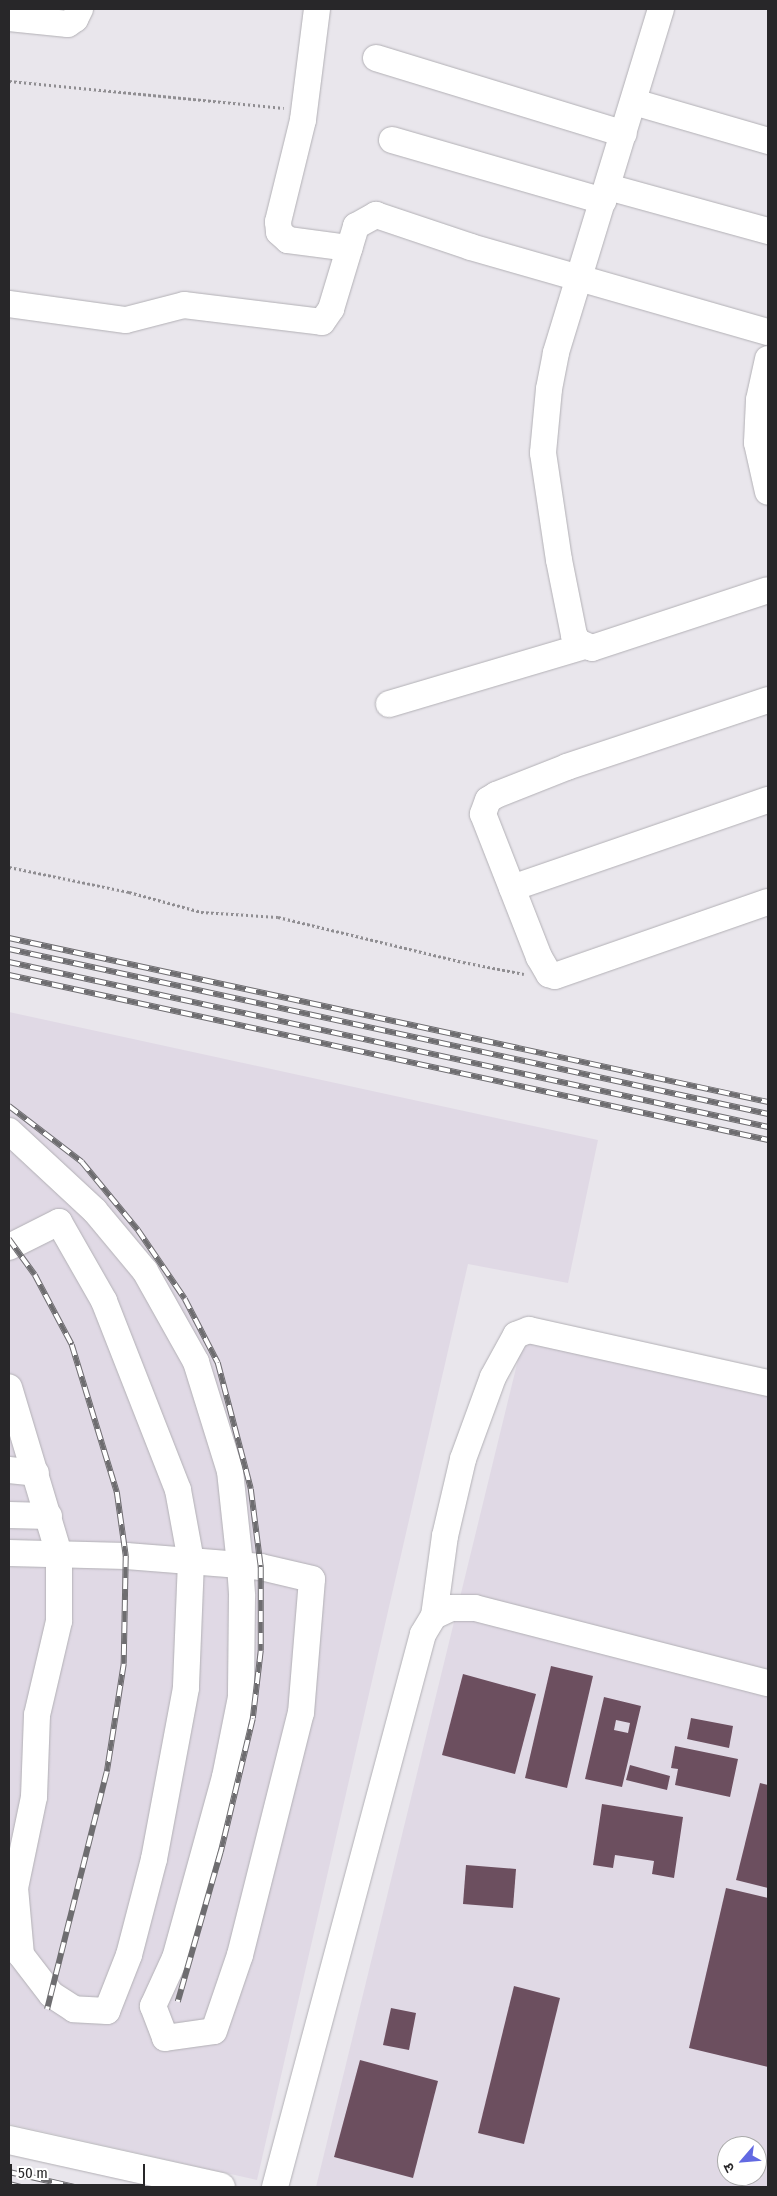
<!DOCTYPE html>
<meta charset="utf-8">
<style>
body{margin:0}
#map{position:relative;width:777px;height:2196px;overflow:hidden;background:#e9e6ec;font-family:"Fira Sans Condensed","Noto Sans Devanagari",sans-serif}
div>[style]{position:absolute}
.built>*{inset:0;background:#e0d9e5}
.building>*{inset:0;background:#6c4f5f}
.path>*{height:3px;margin-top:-1.5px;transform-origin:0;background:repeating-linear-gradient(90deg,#908e92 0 2.5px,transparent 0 5px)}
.roads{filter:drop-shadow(0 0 1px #b2b0b5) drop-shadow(0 0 1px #b2b0b5)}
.minor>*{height:26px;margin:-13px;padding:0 13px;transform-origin:13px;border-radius:13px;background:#fff}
.highway>*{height:28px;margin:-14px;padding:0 14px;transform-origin:14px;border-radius:14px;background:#fff}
.rail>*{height:5.5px;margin-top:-2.75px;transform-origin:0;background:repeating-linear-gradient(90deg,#fff 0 11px,#6e6d70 0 22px);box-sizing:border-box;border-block:1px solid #6e6d70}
span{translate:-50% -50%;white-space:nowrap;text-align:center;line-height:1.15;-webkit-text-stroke:5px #fff;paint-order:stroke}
.frame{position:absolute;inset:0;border:10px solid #282729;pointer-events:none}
.north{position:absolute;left:717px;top:2136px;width:50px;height:50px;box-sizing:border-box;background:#fff;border:1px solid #a9a9a9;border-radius:50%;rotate:243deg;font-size:14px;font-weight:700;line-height:20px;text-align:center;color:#282729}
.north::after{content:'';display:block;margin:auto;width:18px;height:22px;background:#6269e2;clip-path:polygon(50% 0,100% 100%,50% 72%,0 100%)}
.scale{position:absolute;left:10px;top:2164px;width:135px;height:22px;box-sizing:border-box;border:2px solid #282729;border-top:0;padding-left:6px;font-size:15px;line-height:18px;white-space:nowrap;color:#282729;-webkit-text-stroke:4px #fff;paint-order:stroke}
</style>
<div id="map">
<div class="built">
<i style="clip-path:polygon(9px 1012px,598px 1140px,568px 1283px,468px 1264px,257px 2180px,9px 2124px)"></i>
<i style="clip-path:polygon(evenodd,527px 1323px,768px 1383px,768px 2187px,316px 2187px,527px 1323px,727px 2146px,757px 2146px,757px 2176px,727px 2176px,727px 2146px)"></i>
</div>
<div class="building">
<i style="clip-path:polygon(551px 1666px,593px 1676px,567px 1788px,525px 1778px)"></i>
<i style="clip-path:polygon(463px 1674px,536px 1694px,515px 1774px,442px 1755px)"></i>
<i style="clip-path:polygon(evenodd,604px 1697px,641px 1706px,622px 1787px,585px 1779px,604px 1697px,616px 1720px,630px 1723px,628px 1733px,614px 1730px,616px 1720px)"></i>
<i style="clip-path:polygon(691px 1718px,733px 1726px,729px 1748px,687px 1739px)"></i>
<i style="clip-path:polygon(675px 1746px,738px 1759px,730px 1797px,675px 1785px,678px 1769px,671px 1768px)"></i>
<i style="clip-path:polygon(630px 1765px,670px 1776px,667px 1790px,626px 1780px)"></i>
<i style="clip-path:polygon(760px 1783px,768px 1785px,768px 1888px,736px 1880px)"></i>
<i style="clip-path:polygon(602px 1804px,683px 1817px,674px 1878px,652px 1874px,654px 1861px,615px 1855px,613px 1868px,593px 1865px)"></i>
<i style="clip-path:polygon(466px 1865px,516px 1869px,513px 1908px,463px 1904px)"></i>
<i style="clip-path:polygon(726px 1888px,768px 1898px,768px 2067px,689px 2048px)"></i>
<i style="clip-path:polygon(514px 1986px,560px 1998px,524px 2144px,478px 2133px)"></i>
<i style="clip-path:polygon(391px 2008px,416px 2013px,409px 2050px,383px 2045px)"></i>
<i style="clip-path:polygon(360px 2060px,438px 2081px,413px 2178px,334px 2157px)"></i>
</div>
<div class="path">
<i style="left:9px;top:81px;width:276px;rotate:5.6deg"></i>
<i style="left:9px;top:867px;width:123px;rotate:11.8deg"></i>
<i style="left:129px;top:892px;width:75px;rotate:15.5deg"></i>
<i style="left:201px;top:912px;width:77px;rotate:3.7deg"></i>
<i style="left:278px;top:917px;width:190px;rotate:13.7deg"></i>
<i style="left:463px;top:962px;width:62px;rotate:11.1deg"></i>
</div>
<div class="roads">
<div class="minor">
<i style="left:317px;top:9px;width:112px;rotate:97.2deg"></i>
<i style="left:303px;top:120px;width:105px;rotate:103.8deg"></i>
<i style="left:278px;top:222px;width:10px;rotate:84deg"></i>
<i style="left:279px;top:232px;width:12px;rotate:42deg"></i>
<i style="left:288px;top:240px;width:62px;rotate:7.5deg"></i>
<i style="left:661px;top:9px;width:360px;rotate:107deg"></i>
<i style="left:556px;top:353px;width:37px;rotate:101deg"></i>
<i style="left:549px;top:389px;width:64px;rotate:95.4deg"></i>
<i style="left:543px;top:453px;width:108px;rotate:81.5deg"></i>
<i style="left:559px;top:560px;width:76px;rotate:78.7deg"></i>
<i style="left:574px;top:635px;width:8px;rotate:60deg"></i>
<i style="left:578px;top:642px;width:15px;rotate:23deg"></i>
<i style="left:592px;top:648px;width:185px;rotate:-18.2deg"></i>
<i style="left:9px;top:18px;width:59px;rotate:5.8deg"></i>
<i style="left:68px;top:24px;width:9px;rotate:-36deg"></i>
<i style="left:75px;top:19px;width:11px;rotate:-63deg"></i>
<i style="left:376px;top:58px;width:259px;rotate:17deg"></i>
<i style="left:634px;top:102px;width:140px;rotate:16.2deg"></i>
<i style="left:392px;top:140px;width:220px;rotate:16.1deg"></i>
<i style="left:608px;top:187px;width:166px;rotate:15.4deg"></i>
<i style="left:9px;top:304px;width:118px;rotate:7.8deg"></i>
<i style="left:126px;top:320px;width:60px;rotate:-14.5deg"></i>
<i style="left:184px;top:305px;width:139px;rotate:7deg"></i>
<i style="left:322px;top:322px;width:16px;rotate:-55deg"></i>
<i style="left:331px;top:309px;width:87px;rotate:-73.2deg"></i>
<i style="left:356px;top:226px;width:23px;rotate:-29deg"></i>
<i style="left:376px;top:215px;width:100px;rotate:18.6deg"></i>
<i style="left:471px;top:247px;width:309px;rotate:16deg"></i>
<i style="left:768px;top:359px;width:42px;rotate:102.4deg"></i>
<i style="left:759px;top:400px;width:43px;rotate:92.7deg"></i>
<i style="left:757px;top:443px;width:50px;rotate:77.3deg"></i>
<i style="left:768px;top:700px;width:212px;rotate:161.6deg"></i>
<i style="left:567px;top:767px;width:76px;rotate:158.5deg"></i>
<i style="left:496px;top:795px;width:9px;rotate:148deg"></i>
<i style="left:488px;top:800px;width:15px;rotate:110deg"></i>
<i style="left:483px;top:814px;width:154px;rotate:68.6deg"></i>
<i style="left:539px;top:957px;width:20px;rotate:60deg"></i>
<i style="left:549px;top:974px;width:6px;rotate:18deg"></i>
<i style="left:555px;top:976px;width:225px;rotate:-19.2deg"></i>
<i style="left:389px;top:704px;width:204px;rotate:-16.5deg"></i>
<i style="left:512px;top:888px;width:271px;rotate:-19deg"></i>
<i style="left:9px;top:1131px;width:117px;rotate:42.9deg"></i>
<i style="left:95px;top:1211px;width:78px;rotate:50.2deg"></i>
<i style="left:145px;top:1271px;width:104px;rotate:60.7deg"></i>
<i style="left:196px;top:1362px;width:114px;rotate:72.7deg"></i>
<i style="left:230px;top:1471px;width:95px;rotate:83.9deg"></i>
<i style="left:240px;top:1565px;width:31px;rotate:86deg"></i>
<i style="left:242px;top:1596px;width:101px;rotate:90.6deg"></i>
<i style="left:241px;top:1697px;width:82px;rotate:101.3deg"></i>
<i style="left:225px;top:1777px;width:188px;rotate:105.4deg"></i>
<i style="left:175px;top:1958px;width:53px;rotate:114.6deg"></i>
<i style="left:153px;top:2006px;width:34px;rotate:69deg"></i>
<i style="left:165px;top:2038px;width:49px;rotate:-8.1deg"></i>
<i style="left:214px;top:2031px;width:80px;rotate:-71.1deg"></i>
<i style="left:240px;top:1955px;width:250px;rotate:-75.9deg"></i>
<i style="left:301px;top:1713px;width:134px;rotate:-85.3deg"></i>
<i style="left:312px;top:1579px;width:52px;rotate:-166.8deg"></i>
<i style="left:261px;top:1567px;width:21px;rotate:-175deg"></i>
<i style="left:240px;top:1565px;width:114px;rotate:-175.5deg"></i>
<i style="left:126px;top:1556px;width:117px;rotate:-178.5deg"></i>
<i style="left:9px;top:1247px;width:56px;rotate:-26.6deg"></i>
<i style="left:59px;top:1222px;width:91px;rotate:60.3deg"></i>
<i style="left:104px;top:1301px;width:203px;rotate:68.6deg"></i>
<i style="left:178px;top:1490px;width:72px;rotate:79.6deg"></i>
<i style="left:191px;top:1561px;width:127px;rotate:92.3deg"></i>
<i style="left:186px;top:1688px;width:174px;rotate:100.6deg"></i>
<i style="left:154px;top:1859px;width:99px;rotate:104.6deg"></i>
<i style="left:129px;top:1955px;width:60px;rotate:111.4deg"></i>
<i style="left:107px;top:2011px;width:33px;rotate:-177deg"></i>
<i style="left:74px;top:2009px;width:27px;rotate:-147deg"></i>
<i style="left:51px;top:1994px;width:49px;rotate:-127.6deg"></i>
<i style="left:21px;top:1955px;width:67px;rotate:-95.1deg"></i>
<i style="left:15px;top:1888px;width:93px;rotate:-78.2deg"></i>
<i style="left:34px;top:1797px;width:82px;rotate:-87.9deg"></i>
<i style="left:37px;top:1715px;width:97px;rotate:-76.8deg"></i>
<i style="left:59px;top:1621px;width:67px;rotate:-90deg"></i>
<i style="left:59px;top:1554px;width:174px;rotate:-106.7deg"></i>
<i style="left:9px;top:1470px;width:27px;rotate:6deg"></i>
<i style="left:9px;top:1515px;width:40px;rotate:1.4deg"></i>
<i style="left:434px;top:1616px;width:81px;rotate:-82.2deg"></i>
<i style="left:445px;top:1536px;width:79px;rotate:-76.8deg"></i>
<i style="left:463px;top:1459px;width:87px;rotate:-69.9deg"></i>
<i style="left:493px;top:1377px;width:48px;rotate:-61.3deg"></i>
<i style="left:516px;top:1335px;width:14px;rotate:-21deg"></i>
<i style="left:529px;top:1330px;width:245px;rotate:12.5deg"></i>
<i style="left:275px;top:2187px;width:572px;rotate:-75.02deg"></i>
<i style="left:423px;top:1634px;width:21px;rotate:-59deg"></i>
<i style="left:434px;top:1616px;width:19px;rotate:-25deg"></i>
<i style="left:451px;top:1608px;width:24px"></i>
<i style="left:475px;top:1608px;width:302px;rotate:14.4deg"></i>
</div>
<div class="highway">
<i style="left:9px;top:2140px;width:217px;rotate:12.5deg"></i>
</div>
</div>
<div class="rail">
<i style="left:9px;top:938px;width:777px;rotate:12.19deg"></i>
<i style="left:9px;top:949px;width:777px;rotate:12.26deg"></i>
<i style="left:9px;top:962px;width:777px;rotate:12.26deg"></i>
<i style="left:9px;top:975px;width:777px;rotate:12.26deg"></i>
<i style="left:9px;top:1106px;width:92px;rotate:37.5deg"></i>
<i style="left:82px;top:1162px;width:88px;rotate:50.5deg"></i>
<i style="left:138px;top:1230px;width:83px;rotate:55.7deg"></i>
<i style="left:185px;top:1299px;width:72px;rotate:62.7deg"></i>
<i style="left:218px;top:1363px;width:130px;rotate:75.3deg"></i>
<i style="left:251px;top:1489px;width:79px;rotate:82.7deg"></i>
<i style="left:261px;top:1567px;width:84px;rotate:90deg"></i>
<i style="left:261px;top:1651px;width:68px;rotate:96.7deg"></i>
<i style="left:253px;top:1719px;width:137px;rotate:103.5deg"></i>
<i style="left:221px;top:1852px;width:156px;rotate:106deg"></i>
<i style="left:9px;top:1239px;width:44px;rotate:54.2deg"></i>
<i style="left:35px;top:1275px;width:79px;rotate:62.1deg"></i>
<i style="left:72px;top:1345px;width:154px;rotate:73deg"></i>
<i style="left:117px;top:1492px;width:65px;rotate:82deg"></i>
<i style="left:126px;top:1556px;width:108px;rotate:91.1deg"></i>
<i style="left:124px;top:1664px;width:109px;rotate:98.9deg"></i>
<i style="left:107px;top:1772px;width:245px;rotate:104.1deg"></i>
<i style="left:9px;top:2172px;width:68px;rotate:12.8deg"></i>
<i style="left:9px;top:2184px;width:12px;rotate:14deg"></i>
</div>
<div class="frame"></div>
<div class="north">उ</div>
<div class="scale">50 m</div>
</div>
